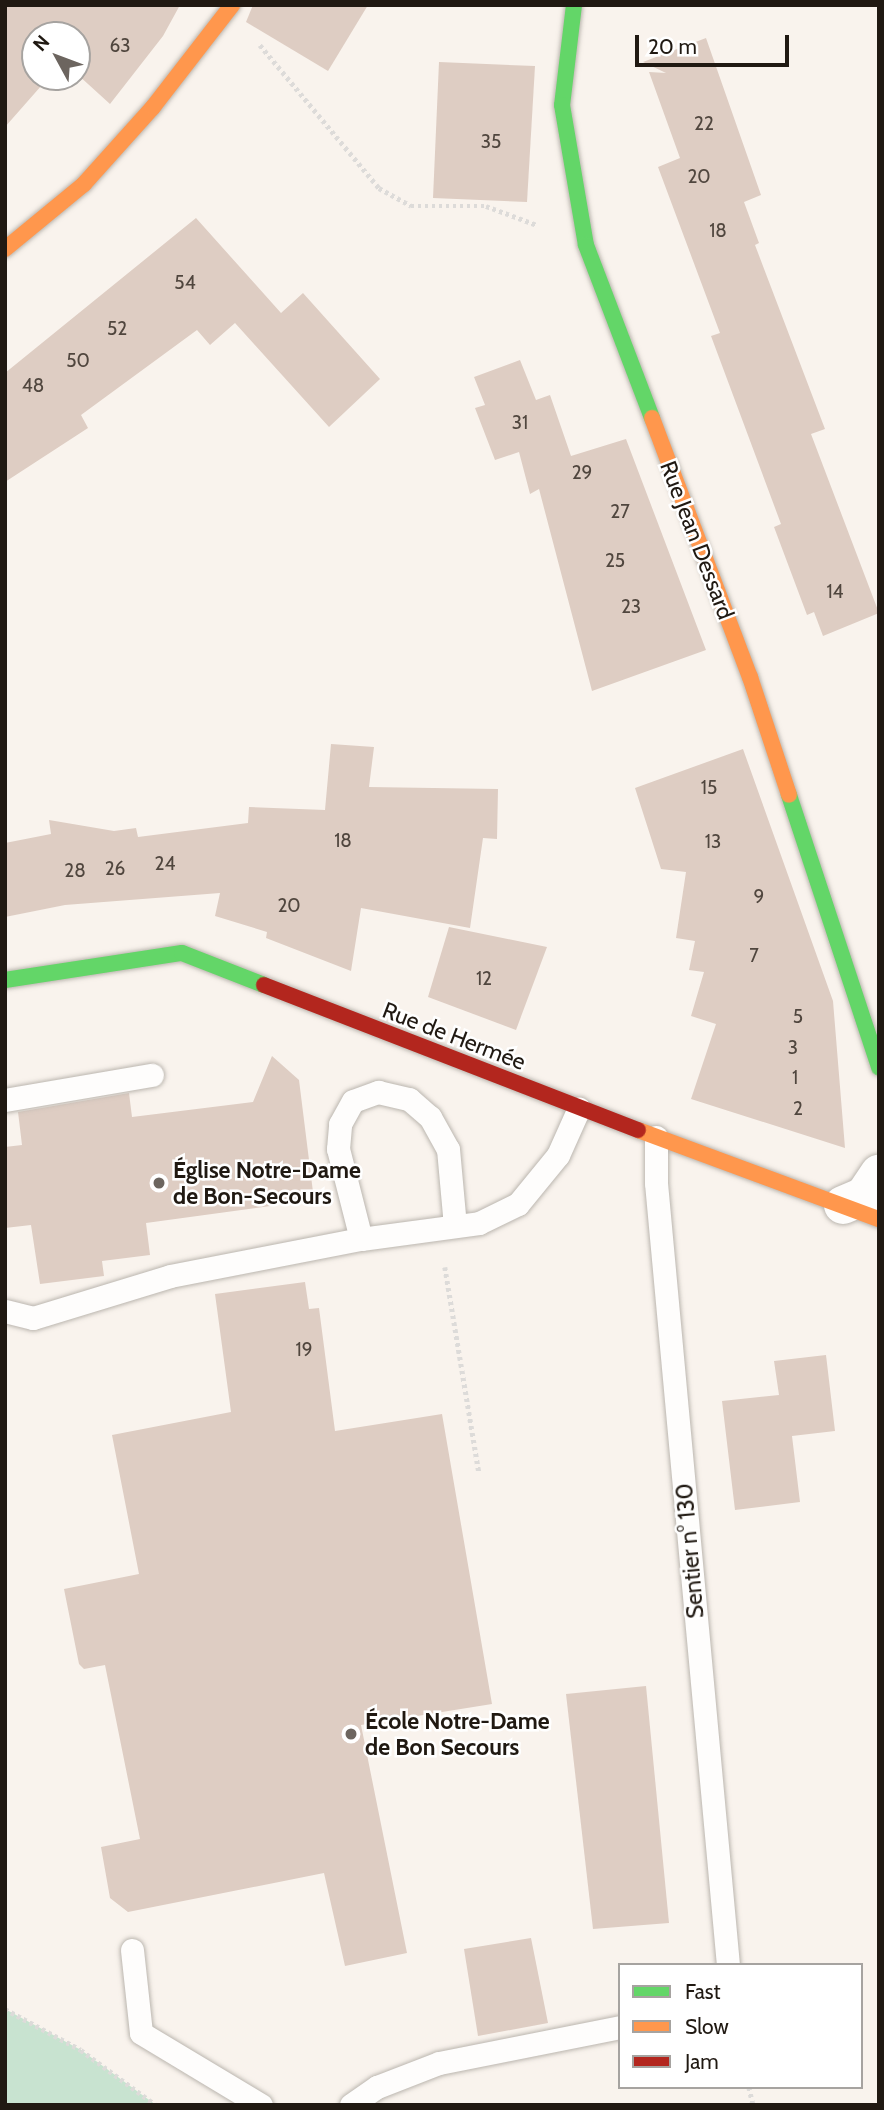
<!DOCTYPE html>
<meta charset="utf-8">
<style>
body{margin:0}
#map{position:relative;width:884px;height:2110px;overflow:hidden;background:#f9f3ed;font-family:Cabin,sans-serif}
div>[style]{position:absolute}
.green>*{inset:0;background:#c8e3d0}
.building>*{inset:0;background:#decdc3}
.path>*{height:4.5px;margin-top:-2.25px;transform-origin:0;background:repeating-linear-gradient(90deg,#dddbd9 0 3.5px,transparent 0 7px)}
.roads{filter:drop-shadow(0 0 2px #bbb6af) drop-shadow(0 0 2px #bbb6af)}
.lane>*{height:23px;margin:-11.5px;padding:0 11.5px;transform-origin:11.5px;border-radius:11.5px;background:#fefdfc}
.street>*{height:38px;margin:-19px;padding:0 19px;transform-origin:19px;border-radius:19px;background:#fefdfc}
.fast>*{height:16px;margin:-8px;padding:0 8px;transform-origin:8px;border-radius:8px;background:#63d668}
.slow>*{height:16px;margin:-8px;padding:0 8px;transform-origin:8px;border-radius:8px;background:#ff974d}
.jam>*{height:16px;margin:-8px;padding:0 8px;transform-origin:8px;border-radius:8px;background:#b3261e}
.dots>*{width:19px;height:19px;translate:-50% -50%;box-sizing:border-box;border:4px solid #fff;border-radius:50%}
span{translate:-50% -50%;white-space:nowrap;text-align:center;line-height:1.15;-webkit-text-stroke:5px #fff;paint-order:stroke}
.number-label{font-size:19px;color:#50463e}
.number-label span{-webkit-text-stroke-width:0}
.street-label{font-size:23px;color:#201912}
.poi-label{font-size:23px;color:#201912;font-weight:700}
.left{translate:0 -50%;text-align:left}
.frame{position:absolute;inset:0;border:7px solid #201912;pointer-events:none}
.legend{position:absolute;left:618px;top:1963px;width:245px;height:126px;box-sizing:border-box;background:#fff;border:2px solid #a6a3a0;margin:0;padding:9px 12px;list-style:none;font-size:21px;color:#201912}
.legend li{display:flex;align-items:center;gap:14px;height:35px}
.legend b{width:35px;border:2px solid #a6a3a0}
.north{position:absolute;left:21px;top:21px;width:70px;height:70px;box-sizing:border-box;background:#fff;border:2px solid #a6a3a0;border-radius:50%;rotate:311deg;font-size:19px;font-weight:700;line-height:28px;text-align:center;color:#201912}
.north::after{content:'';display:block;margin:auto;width:24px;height:32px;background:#6c655f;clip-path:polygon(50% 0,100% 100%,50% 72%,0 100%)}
.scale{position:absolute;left:635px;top:35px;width:154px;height:32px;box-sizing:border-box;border:4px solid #201912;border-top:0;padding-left:9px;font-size:21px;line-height:24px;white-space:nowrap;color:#201912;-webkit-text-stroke:5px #fff;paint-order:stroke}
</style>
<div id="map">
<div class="green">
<i style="clip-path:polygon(5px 2009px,81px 2050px,156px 2105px,5px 2105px)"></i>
</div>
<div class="building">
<i style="clip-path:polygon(5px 5px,180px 5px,163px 36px,110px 104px,77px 74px,77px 35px,35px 35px,35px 77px,49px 77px,5px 127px)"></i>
<i style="clip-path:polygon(253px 5px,368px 5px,328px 71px,246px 22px)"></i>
<i style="clip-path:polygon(706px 38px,761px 195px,744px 202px,759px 243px,755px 245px,825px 429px,811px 434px,879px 613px,823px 636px,814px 612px,807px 615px,774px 527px,781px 524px,711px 336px,720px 333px,658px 167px,680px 158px,649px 72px,666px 73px,643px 62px)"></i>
<i style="clip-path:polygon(439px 62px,535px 66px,527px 202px,433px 198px)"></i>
<i style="clip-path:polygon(196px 218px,281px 313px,303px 293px,380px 379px,329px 427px,235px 323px,210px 345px,197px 330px,81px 415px,88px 428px,5px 482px,5px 373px)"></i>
<i style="clip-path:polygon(520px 360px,536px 400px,550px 395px,571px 456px,626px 439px,706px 650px,592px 691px,539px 489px,530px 494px,519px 452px,495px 460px,475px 408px,485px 405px,474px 377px)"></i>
<i style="clip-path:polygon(331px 744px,374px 747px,369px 787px,498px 789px,497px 839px,483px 838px,470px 928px,361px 908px,351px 971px,266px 938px,267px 932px,215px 916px,220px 893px,65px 905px,5px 917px,5px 843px,51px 834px,49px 820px,114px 831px,136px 828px,138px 837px,248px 823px,249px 807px,325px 810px)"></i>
<i style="clip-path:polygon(743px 749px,833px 1001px,845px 1148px,691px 1099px,716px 1024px,691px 1016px,704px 972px,689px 970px,695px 941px,676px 938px,686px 872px,661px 869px,635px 788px)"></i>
<i style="clip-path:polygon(449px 927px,547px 947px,516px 1030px,428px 997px)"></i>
<i style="clip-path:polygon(272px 1056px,299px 1080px,314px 1200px,146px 1223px,150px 1255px,102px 1261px,104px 1276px,40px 1284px,31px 1225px,5px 1228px,5px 1147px,22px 1145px,18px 1112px,129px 1093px,132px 1117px,253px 1102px)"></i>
<i style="clip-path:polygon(305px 1282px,309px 1309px,319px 1308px,335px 1431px,442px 1414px,492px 1704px,361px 1725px,407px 1953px,345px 1966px,324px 1873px,128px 1912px,110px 1898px,101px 1847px,140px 1839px,105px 1665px,84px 1669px,79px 1664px,64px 1589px,139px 1574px,112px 1435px,231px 1412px,215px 1294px)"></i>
<i style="clip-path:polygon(826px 1355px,835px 1431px,792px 1436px,800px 1502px,735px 1510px,722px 1401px,779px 1395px,774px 1361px)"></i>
<i style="clip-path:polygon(646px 1686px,669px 1923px,593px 1929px,566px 1694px)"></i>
<i style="clip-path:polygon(531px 1938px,548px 2023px,478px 2036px,464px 1949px)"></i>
</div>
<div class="path">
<i style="left:260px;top:45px;width:186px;rotate:50.2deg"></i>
<i style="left:379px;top:188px;width:37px;rotate:29deg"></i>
<i style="left:411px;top:206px;width:75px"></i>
<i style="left:486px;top:206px;width:54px;rotate:20.4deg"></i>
<i style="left:445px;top:1267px;width:209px;rotate:80.6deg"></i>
<i style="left:5px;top:2009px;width:86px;rotate:28.3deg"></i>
<i style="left:81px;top:2050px;width:93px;rotate:36.3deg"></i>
<i style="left:749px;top:2087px;width:18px;rotate:77deg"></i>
</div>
<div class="roads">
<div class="lane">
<i style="left:5px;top:1100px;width:149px;rotate:-9.7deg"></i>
<i style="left:656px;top:1137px;width:46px;rotate:90deg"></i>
<i style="left:656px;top:1183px;width:785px;rotate:84.74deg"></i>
<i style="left:361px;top:1239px;width:93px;rotate:-104.3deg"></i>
<i style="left:338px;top:1149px;width:25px;rotate:-85deg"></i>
<i style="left:340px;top:1124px;width:26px;rotate:-61deg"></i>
<i style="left:353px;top:1101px;width:27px;rotate:-20deg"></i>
<i style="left:378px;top:1092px;width:32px;rotate:13deg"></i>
<i style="left:409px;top:1099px;width:28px;rotate:41deg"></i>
<i style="left:430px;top:1117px;width:37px;rotate:61deg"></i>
<i style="left:448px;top:1149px;width:77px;rotate:84.8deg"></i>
<i style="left:5px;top:1311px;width:29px;rotate:14deg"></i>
<i style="left:33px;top:1318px;width:143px;rotate:-17deg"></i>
<i style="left:170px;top:1276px;width:195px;rotate:-11deg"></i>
<i style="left:361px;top:1239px;width:119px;rotate:-7.7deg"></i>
<i style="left:479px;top:1223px;width:43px;rotate:-26deg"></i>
<i style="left:518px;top:1204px;width:63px;rotate:-50.8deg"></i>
<i style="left:558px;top:1155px;width:51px;rotate:-65.9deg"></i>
<i style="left:132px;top:1950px;width:83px;rotate:83.8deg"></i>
<i style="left:141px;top:2033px;width:140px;rotate:31deg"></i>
<i style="left:351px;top:2105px;width:32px;rotate:-35deg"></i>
<i style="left:377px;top:2087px;width:66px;rotate:-21.2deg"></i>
<i style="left:439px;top:2063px;width:185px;rotate:-11.2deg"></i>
</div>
<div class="street">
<i style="left:843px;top:1205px;width:23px;rotate:-23deg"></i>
<i style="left:864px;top:1196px;width:27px;rotate:-56deg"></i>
</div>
<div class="fast">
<i style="left:574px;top:5px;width:101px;rotate:96.8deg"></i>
<i style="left:562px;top:105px;width:142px;rotate:80.3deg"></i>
<i style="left:586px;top:245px;width:185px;rotate:69.1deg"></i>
<i style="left:789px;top:795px;width:287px;rotate:71.7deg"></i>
<i style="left:5px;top:980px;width:179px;rotate:-8.7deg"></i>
<i style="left:182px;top:953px;width:88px;rotate:21.3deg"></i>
</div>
<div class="slow">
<i style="left:5px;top:249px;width:102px;rotate:-39.4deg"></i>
<i style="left:84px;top:184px;width:103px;rotate:-48.1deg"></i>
<i style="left:153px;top:107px;width:129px;rotate:-52.2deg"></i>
<i style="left:652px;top:418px;width:277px;rotate:69.3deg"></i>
<i style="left:750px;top:677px;width:124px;rotate:71.7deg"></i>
<i style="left:638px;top:1130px;width:257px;rotate:20.3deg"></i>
</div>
<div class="jam">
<i style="left:264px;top:985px;width:401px;rotate:21.2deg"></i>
</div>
</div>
<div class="dots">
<i style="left:159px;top:1183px;background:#6c655f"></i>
<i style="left:351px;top:1734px;background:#6c655f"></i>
</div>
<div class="number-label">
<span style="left:120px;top:46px">63</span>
<span style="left:704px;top:124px">22</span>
<span style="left:491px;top:142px">35</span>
<span style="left:699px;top:177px">20</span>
<span style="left:718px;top:231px">18</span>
<span style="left:185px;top:283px">54</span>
<span style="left:117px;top:329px">52</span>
<span style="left:78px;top:361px">50</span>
<span style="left:33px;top:386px">48</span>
<span style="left:520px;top:423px">31</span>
<span style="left:582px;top:473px">29</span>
<span style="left:620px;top:512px">27</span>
<span style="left:615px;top:561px">25</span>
<span style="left:835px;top:592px">14</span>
<span style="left:631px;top:607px">23</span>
<span style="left:709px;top:788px">15</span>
<span style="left:343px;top:841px">18</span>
<span style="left:713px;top:842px">13</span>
<span style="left:165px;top:864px">24</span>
<span style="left:115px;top:869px">26</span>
<span style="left:75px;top:871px">28</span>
<span style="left:759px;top:897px">9</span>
<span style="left:289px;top:906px">20</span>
<span style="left:754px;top:956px">7</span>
<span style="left:484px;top:979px">12</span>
<span style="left:798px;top:1017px">5</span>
<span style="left:793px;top:1048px">3</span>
<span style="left:795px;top:1078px">1</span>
<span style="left:798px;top:1109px">2</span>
<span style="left:304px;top:1350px">19</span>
</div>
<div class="street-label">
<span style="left:697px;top:540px;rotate:69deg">Rue Jean Dessard</span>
<span style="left:454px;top:1036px;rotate:21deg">Rue de Hermée</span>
<span style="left:690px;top:1551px;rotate:-95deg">Sentier n° 130</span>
</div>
<div class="poi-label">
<span class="left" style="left:173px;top:1183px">Église Notre-Dame<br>de Bon-Secours</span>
<span class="left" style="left:365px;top:1734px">École Notre-Dame<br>de Bon Secours</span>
</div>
<div class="frame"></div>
<ul class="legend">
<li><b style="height:9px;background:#63d668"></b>Fast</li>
<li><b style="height:9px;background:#ff974d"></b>Slow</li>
<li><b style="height:9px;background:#b3261e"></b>Jam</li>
</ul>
<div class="north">N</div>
<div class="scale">20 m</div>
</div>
